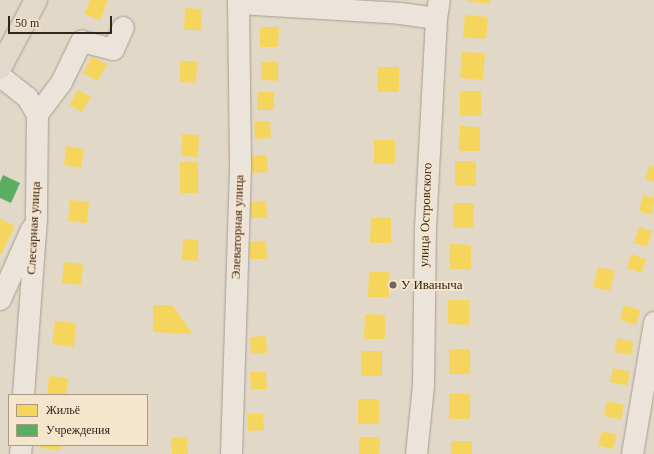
<!DOCTYPE html>
<meta charset="utf-8">
<style>
body{margin:0}
#map{position:relative;width:654px;height:454px;overflow:hidden;background:#e2d8c8;font-family:Georgia,serif}
div>[style]{position:absolute}
.homes>*{inset:0;background:#f6d55c}
.public>*{inset:0;background:#5aae61}
.roads{filter:drop-shadow(0 0 1px #a79d92) drop-shadow(0 0 1px #a79d92)}
.minor>*{height:21px;margin:-10.5px;padding:0 10.5px;transform-origin:10.5px;border-radius:10.5px;background:#eae4db}
.major>*{height:22px;margin:-11px;padding:0 11px;transform-origin:11px;border-radius:11px;background:#e2d9cb}
.dots>*{width:11px;height:11px;translate:-50% -50%;box-sizing:border-box;border:2px solid #f5e5cd;border-radius:50%}
span{translate:-50% -50%;white-space:nowrap;text-align:center;line-height:1.15;-webkit-text-stroke:4px #f5e5cd;paint-order:stroke}
.street-label{font-size:13px;color:#34251c}
.poi-label{font-size:13px;color:#34251c}
.left{translate:0 -50%;text-align:left}
.legend{position:absolute;left:8px;top:394px;width:140px;height:52px;box-sizing:border-box;background:#f5e5cd;border:1px solid #a89886;margin:0;padding:5px 7px;list-style:none;font-size:12px;color:#34251c}
.legend li{display:flex;align-items:center;gap:8px;height:20px}
.legend b{width:20px;border:1px solid #a89886}
.scale{position:absolute;left:8px;top:16px;width:104px;height:18px;box-sizing:border-box;border:2px solid #34251c;border-top:0;padding-left:5px;font-size:12px;line-height:14px;white-space:nowrap;color:#34251c;-webkit-text-stroke:3px #f5e5cd;paint-order:stroke}
</style>
<div id="map">
<div class="homes">
<i style="clip-path:polygon(90px 0,108px 0,100px 20px,84px 14px)"></i>
<i style="clip-path:polygon(467px 0,490px 0,489px 4px,467px 1px)"></i>
<i style="clip-path:polygon(185px 8px,202px 9px,201px 30px,184px 30px)"></i>
<i style="clip-path:polygon(465px 15px,488px 17px,486px 39px,463px 37px)"></i>
<i style="clip-path:polygon(260px 27px,279px 27px,278px 47px,260px 47px)"></i>
<i style="clip-path:polygon(462px 52px,485px 53px,483px 80px,460px 78px)"></i>
<i style="clip-path:polygon(92px 57px,107px 64px,98px 81px,83px 73px)"></i>
<i style="clip-path:polygon(180px 61px,197px 61px,196px 83px,180px 82px)"></i>
<i style="clip-path:polygon(261px 62px,278px 62px,278px 81px,261px 80px)"></i>
<i style="clip-path:polygon(378px 67px,399px 67px,399px 92px,378px 92px)"></i>
<i style="clip-path:polygon(78px 90px,91px 97px,82px 112px,69px 105px)"></i>
<i style="clip-path:polygon(460px 91px,481px 91px,481px 116px,460px 116px)"></i>
<i style="clip-path:polygon(257px 92px,274px 92px,274px 110px,257px 110px)"></i>
<i style="clip-path:polygon(270px 121px,271px 138px,255px 139px,254px 122px)"></i>
<i style="clip-path:polygon(460px 126px,480px 127px,480px 151px,459px 151px)"></i>
<i style="clip-path:polygon(182px 134px,199px 135px,198px 157px,181px 156px)"></i>
<i style="clip-path:polygon(374px 140px,395px 140px,395px 164px,374px 164px)"></i>
<i style="clip-path:polygon(66px 146px,84px 149px,81px 168px,64px 165px)"></i>
<i style="clip-path:polygon(267px 155px,268px 172px,252px 173px,251px 156px)"></i>
<i style="clip-path:polygon(455px 161px,476px 161px,476px 186px,455px 186px)"></i>
<i style="clip-path:polygon(180px 162px,198px 162px,198px 193px,180px 193px)"></i>
<i style="clip-path:polygon(650px 165px,654px 167px,654px 182px,645px 179px)"></i>
<i style="clip-path:polygon(643px 195px,654px 198px,652px 215px,639px 211px)"></i>
<i style="clip-path:polygon(70px 200px,89px 202px,87px 223px,68px 221px)"></i>
<i style="clip-path:polygon(266px 201px,267px 218px,251px 218px,250px 202px)"></i>
<i style="clip-path:polygon(453px 203px,474px 203px,473px 228px,453px 228px)"></i>
<i style="clip-path:polygon(371px 218px,391px 218px,391px 243px,370px 243px)"></i>
<i style="clip-path:polygon(0 219px,15px 226px,0 256px)"></i>
<i style="clip-path:polygon(639px 227px,652px 231px,647px 247px,634px 243px)"></i>
<i style="clip-path:polygon(183px 239px,198px 240px,198px 261px,182px 260px)"></i>
<i style="clip-path:polygon(266px 241px,267px 259px,250px 259px,249px 242px)"></i>
<i style="clip-path:polygon(450px 244px,471px 245px,471px 269px,450px 269px)"></i>
<i style="clip-path:polygon(631px 254px,646px 259px,642px 273px,627px 268px)"></i>
<i style="clip-path:polygon(64px 262px,83px 264px,81px 285px,62px 283px)"></i>
<i style="clip-path:polygon(598px 267px,615px 271px,610px 291px,593px 287px)"></i>
<i style="clip-path:polygon(369px 272px,389px 272px,389px 297px,368px 297px)"></i>
<i style="clip-path:polygon(448px 300px,469px 300px,469px 325px,448px 324px)"></i>
<i style="clip-path:polygon(153px 305px,172px 305px,193px 334px,153px 332px)"></i>
<i style="clip-path:polygon(624px 305px,640px 310px,636px 325px,620px 320px)"></i>
<i style="clip-path:polygon(365px 314px,385px 315px,385px 339px,364px 339px)"></i>
<i style="clip-path:polygon(55px 321px,76px 323px,74px 347px,52px 344px)"></i>
<i style="clip-path:polygon(266px 336px,267px 353px,251px 354px,250px 337px)"></i>
<i style="clip-path:polygon(617px 338px,634px 342px,631px 355px,615px 352px)"></i>
<i style="clip-path:polygon(449px 349px,470px 349px,470px 374px,449px 374px)"></i>
<i style="clip-path:polygon(361px 351px,382px 351px,382px 376px,361px 376px)"></i>
<i style="clip-path:polygon(613px 368px,630px 372px,627px 386px,610px 382px)"></i>
<i style="clip-path:polygon(250px 372px,266px 372px,267px 389px,251px 389px)"></i>
<i style="clip-path:polygon(49px 376px,68px 378px,66px 395px,47px 395px)"></i>
<i style="clip-path:polygon(449px 394px,470px 394px,470px 419px,449px 419px)"></i>
<i style="clip-path:polygon(358px 399px,379px 399px,379px 424px,358px 424px)"></i>
<i style="clip-path:polygon(607px 401px,624px 405px,621px 420px,604px 416px)"></i>
<i style="clip-path:polygon(263px 413px,264px 430px,248px 431px,247px 414px)"></i>
<i style="clip-path:polygon(602px 431px,617px 435px,613px 449px,598px 445px)"></i>
<i style="clip-path:polygon(187px 437px,188px 454px,172px 454px,171px 438px)"></i>
<i style="clip-path:polygon(359px 437px,380px 437px,379px 454px,359px 454px)"></i>
<i style="clip-path:polygon(451px 441px,472px 441px,472px 454px,451px 454px)"></i>
<i style="clip-path:polygon(41px 445px,62px 445px,61px 450px,40px 448px)"></i>
</div>
<div class="public">
<i style="clip-path:polygon(3px 175px,20px 183px,11px 203px,0 198px,0 182px)"></i>
</div>
<div class="roads">
<div class="minor">
<i style="left:238px;top:3px;width:162px;rotate:3.5deg"></i>
<i style="left:400px;top:13px;width:36px;rotate:8deg"></i>
<i style="left:0;top:76px;width:34px;rotate:38deg"></i>
<i style="left:27px;top:97px;width:20px;rotate:60deg"></i>
<i style="left:37px;top:114px;width:104px;rotate:90.6deg"></i>
<i style="left:36px;top:218px;width:177px;rotate:94.2deg"></i>
<i style="left:37px;top:114px;width:40px;rotate:-53deg"></i>
<i style="left:61px;top:82px;width:46px;rotate:-64deg"></i>
<i style="left:81px;top:41px;width:33px;rotate:14deg"></i>
<i style="left:113px;top:49px;width:24px;rotate:-66deg"></i>
<i style="left:0;top:299px;width:77px;rotate:-66.1deg"></i>
<i style="left:20px;top:454px;width:9px;rotate:-84deg"></i>
<i style="left:231px;top:454px;width:290px;rotate:-88.2deg"></i>
<i style="left:240px;top:164px;width:164px;rotate:-90.7deg"></i>
<i style="left:416px;top:454px;width:69px;rotate:-84.2deg"></i>
<i style="left:423px;top:385px;width:157px;rotate:-89.3deg"></i>
<i style="left:425px;top:228px;width:210px;rotate:-87deg"></i>
<i style="left:436px;top:18px;width:18px;rotate:-81deg"></i>
<i style="left:632px;top:454px;width:134px;rotate:-80.5deg"></i>
</div>
<div class="major">
<i style="left:0;top:68px;width:77px;rotate:-62.1deg"></i>
</div>
</div>
<div class="dots">
<i style="left:393px;top:285px;background:#716458"></i>
</div>
<div class="street-label">
<span style="left:426px;top:215px;rotate:-88deg">улица Островского</span>
<span style="left:238px;top:227px;rotate:-88deg">Элеваторная улица</span>
<span style="left:34px;top:228px;rotate:-87deg">Слесарная улица</span>
</div>
<div class="poi-label">
<span class="left" style="left:401px;top:285px">У Иваныча</span>
</div>
<ul class="legend">
<li><b style="height:11px;background:#f6d55c"></b>Жильё</li>
<li><b style="height:11px;background:#5aae61"></b>Учреждения</li>
</ul>
<div class="scale">50 m</div>
</div>
